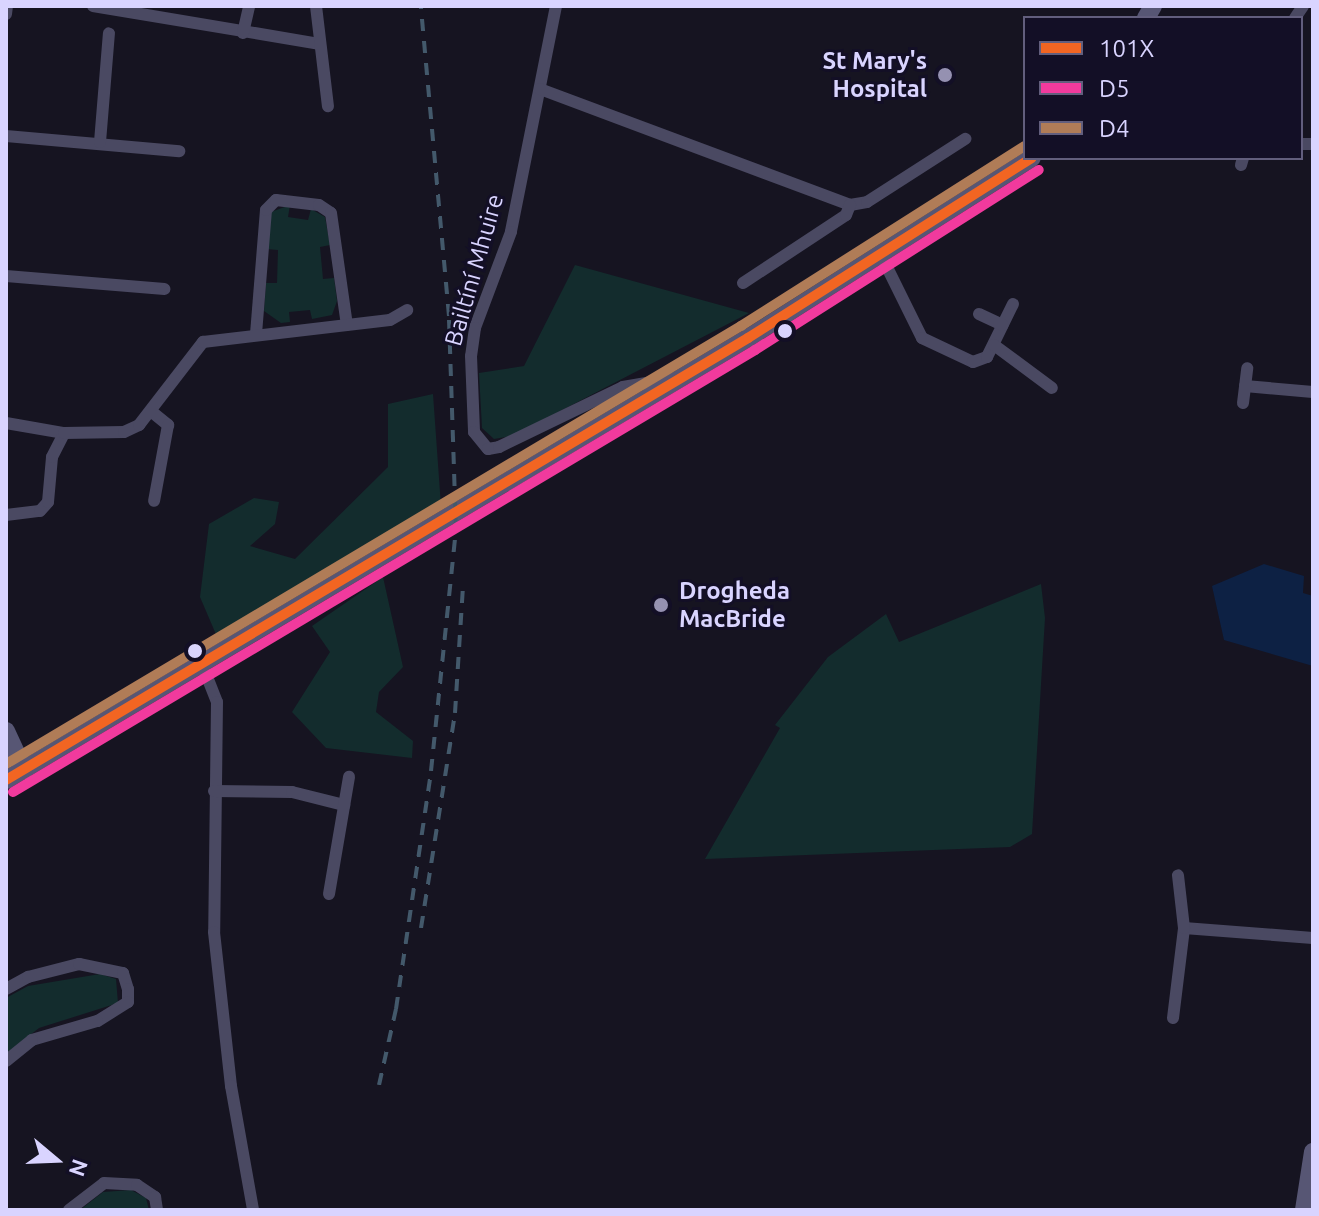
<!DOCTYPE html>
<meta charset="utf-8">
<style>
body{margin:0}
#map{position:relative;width:1319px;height:1216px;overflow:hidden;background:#161421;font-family:Ubuntu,sans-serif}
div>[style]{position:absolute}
.green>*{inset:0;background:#132c2d}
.water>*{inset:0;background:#0d2144}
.street>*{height:12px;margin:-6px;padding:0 6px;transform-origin:6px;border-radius:6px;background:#4a4962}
.secondary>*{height:18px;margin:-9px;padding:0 9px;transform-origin:9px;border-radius:9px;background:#575674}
.rail>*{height:4px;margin-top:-2px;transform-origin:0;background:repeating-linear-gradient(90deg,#43596b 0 12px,transparent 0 22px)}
.bus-1>*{height:10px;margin:-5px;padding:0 5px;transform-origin:5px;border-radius:5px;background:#f26522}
.bus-2>*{height:10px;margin:-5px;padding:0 5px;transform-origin:5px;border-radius:5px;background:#f13a9d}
.bus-3>*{height:10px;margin:-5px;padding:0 5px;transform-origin:5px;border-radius:5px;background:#b07c57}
.dots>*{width:22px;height:22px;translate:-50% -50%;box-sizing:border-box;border:4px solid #130f26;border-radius:50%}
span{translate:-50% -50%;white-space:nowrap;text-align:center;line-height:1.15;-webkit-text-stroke:6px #130f26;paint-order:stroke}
.poi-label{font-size:24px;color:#d9d4ff;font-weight:700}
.right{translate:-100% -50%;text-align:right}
.left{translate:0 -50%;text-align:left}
.street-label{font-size:24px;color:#d9d4ff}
.frame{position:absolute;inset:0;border:8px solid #d9d4ff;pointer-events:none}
.legend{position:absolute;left:1023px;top:16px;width:280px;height:144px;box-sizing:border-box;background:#130f26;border:2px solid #625e7d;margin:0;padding:10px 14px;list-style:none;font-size:24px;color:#d9d4ff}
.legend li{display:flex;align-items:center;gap:16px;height:40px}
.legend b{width:40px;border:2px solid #625e7d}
.north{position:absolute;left:16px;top:1120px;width:80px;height:80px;-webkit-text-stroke:6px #130f26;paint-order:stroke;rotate:109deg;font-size:22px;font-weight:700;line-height:32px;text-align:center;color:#d9d4ff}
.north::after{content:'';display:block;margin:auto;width:28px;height:36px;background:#d9d4ff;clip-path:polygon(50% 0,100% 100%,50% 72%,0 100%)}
</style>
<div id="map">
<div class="green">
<i style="clip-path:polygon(290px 205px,288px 217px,308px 220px,311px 209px,325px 217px,330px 245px,320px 247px,323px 279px,334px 278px,337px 301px,332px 315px,312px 319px,310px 310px,289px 312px,290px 322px,281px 323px,264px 311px,266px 283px,277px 283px,278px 250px,267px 249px,271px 212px)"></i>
<i style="clip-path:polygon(575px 265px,749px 313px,512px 436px,494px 439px,482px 428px,479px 373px,524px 366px)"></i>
<i style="clip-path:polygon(433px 394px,441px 506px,218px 639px,200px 597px,209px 524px,254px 498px,279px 502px,275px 524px,250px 546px,295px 559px,388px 467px,388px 404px)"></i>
<i style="clip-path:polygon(383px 577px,403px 667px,379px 692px,376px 712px,413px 741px,412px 758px,326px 748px,292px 712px,330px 652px,312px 626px)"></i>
<i style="clip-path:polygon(1041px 584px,1045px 618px,1032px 834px,1010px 847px,705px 859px,780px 728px,775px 725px,828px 657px,886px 614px,899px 642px)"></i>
<i style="clip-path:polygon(100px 974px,116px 979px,118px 1003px,39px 1028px,6px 1054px,6px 998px,28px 986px)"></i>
<i style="clip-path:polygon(131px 1190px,146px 1198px,149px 1210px,80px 1210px,103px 1192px)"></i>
</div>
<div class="water">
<i style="clip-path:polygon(1264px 564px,1304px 576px,1303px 593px,1313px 596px,1313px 666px,1224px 640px,1212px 586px)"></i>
</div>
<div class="street">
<i style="left:93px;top:6px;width:229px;rotate:9.5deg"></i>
<i style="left:316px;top:6px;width:101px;rotate:83.2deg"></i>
<i style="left:556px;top:6px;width:230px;rotate:101.3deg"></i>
<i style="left:511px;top:232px;width:103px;rotate:110.6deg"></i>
<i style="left:475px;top:328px;width:28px;rotate:98deg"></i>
<i style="left:471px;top:356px;width:76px;rotate:87.7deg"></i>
<i style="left:474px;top:432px;width:22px;rotate:51deg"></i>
<i style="left:488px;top:449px;width:11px;rotate:-10deg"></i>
<i style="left:499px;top:447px;width:138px;rotate:-25.8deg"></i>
<i style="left:623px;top:387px;width:53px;rotate:-9.8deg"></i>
<i style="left:6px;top:14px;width:8px;rotate:-83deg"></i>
<i style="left:1295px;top:18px;width:14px;rotate:-56deg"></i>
<i style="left:243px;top:33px;width:28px;rotate:-77deg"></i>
<i style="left:540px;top:89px;width:331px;rotate:20.5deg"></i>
<i style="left:850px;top:205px;width:17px;rotate:-10deg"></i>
<i style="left:867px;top:202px;width:117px;rotate:-32.7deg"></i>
<i style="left:6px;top:136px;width:174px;rotate:5deg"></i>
<i style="left:100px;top:142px;width:109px;rotate:-85.3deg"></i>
<i style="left:1301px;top:144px;width:12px"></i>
<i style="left:1241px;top:165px;width:7px;rotate:-74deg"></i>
<i style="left:880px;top:253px;width:95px;rotate:63.7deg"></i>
<i style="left:922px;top:338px;width:56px;rotate:25.2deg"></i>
<i style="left:973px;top:362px;width:15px;rotate:-20deg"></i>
<i style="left:987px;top:357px;width:59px;rotate:-63.9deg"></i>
<i style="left:6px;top:276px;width:159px;rotate:4.7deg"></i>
<i style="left:743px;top:283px;width:123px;rotate:-33.4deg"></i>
<i style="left:846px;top:215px;width:11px;rotate:-68deg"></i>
<i style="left:979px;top:314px;width:26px;rotate:25deg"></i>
<i style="left:256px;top:334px;width:124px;rotate:-85.4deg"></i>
<i style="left:266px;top:210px;width:14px;rotate:-45deg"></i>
<i style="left:276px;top:200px;width:43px;rotate:6.6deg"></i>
<i style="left:319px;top:205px;width:14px;rotate:34deg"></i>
<i style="left:331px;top:213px;width:113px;rotate:81.9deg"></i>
<i style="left:994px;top:345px;width:72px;rotate:36.6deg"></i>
<i style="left:1245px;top:386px;width:68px;rotate:5deg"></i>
<i style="left:1243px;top:403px;width:35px;rotate:-83deg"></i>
<i style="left:152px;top:412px;width:21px;rotate:39deg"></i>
<i style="left:168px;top:425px;width:77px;rotate:100.4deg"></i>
<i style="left:6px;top:423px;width:59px;rotate:9.8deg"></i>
<i style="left:6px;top:515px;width:34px;rotate:-7deg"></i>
<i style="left:40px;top:511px;width:12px;rotate:-48deg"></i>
<i style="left:48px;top:502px;width:45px;rotate:-84.9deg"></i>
<i style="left:52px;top:457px;width:27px;rotate:-63deg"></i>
<i style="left:64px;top:433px;width:60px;rotate:-1deg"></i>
<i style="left:124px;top:432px;width:17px;rotate:-25deg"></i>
<i style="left:139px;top:425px;width:105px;rotate:-52.4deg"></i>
<i style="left:203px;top:342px;width:188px;rotate:-6.7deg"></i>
<i style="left:390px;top:320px;width:20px;rotate:-30deg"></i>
<i style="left:202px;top:664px;width:41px;rotate:68.5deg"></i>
<i style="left:217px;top:702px;width:230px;rotate:90.7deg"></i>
<i style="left:214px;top:932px;width:155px;rotate:83.7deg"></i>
<i style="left:231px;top:1086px;width:126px;rotate:79.9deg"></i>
<i style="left:214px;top:791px;width:78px;rotate:0.7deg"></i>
<i style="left:292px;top:792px;width:54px;rotate:14deg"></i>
<i style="left:329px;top:894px;width:119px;rotate:-80.3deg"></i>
<i style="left:1184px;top:928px;width:129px;rotate:4.4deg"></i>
<i style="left:6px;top:989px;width:25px;rotate:-29deg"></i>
<i style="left:28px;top:977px;width:53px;rotate:-14.3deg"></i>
<i style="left:79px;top:964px;width:45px;rotate:11.6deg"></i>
<i style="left:123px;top:973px;width:17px;rotate:73deg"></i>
<i style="left:128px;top:989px;width:13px;rotate:90deg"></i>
<i style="left:128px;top:1002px;width:36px;rotate:148deg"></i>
<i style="left:97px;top:1021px;width:68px;rotate:163.7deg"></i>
<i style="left:32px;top:1040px;width:33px;rotate:141deg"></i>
<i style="left:1173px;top:1018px;width:91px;rotate:-83deg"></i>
<i style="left:1184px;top:928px;width:53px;rotate:-96.5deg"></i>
<i style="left:69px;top:1210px;width:44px;rotate:-37.6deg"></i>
<i style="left:104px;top:1183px;width:33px;rotate:3deg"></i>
<i style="left:137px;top:1185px;width:22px;rotate:34deg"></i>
<i style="left:155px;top:1197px;width:13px;rotate:81deg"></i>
</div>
<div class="secondary">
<i style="left:1146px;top:18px;width:14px;rotate:-60deg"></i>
<i style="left:6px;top:731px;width:43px;rotate:65.2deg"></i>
<i style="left:6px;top:780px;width:864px;rotate:-30.78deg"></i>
<i style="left:748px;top:338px;width:336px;rotate:-32.4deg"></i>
<i style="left:1304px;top:1210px;width:59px;rotate:-81.2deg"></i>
</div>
<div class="rail">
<i style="left:421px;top:928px;width:218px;rotate:-81deg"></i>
<i style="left:455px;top:713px;width:126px;rotate:-86.4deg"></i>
<i style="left:379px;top:1085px;width:78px;rotate:-77.4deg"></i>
<i style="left:396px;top:1009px;width:241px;rotate:-81.6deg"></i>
<i style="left:431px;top:771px;width:242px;rotate:-84.1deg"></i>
<i style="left:456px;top:530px;width:214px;rotate:-91.9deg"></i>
<i style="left:449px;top:316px;width:311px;rotate:-95.2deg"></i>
</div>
<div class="bus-1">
<i style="left:6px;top:780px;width:864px;rotate:-30.78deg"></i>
<i style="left:748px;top:338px;width:336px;rotate:-32.4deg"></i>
</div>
<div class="bus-2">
<i style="left:13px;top:792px;width:864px;rotate:-30.78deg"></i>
<i style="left:755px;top:350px;width:336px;rotate:-32.4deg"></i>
</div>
<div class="bus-3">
<i style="left:6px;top:764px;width:856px;rotate:-30.79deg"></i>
<i style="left:741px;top:326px;width:336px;rotate:-32.4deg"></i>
</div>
<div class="dots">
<i style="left:945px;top:75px;background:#9591b1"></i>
<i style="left:785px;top:331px;background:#d9d4ff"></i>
<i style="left:661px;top:605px;background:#9591b1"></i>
<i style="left:195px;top:651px;background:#d9d4ff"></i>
</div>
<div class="poi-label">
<span class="right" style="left:927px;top:75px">St Mary's<br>Hospital</span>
<span class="left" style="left:679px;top:605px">Drogheda<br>MacBride</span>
</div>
<div class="street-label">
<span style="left:474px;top:270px;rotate:-74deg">Bailtíní Mhuire</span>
</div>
<div class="frame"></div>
<ul class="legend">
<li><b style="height:10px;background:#f26522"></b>101X</li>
<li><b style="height:10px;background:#f13a9d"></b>D5</li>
<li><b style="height:10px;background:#b07c57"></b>D4</li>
</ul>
<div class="north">N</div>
</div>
